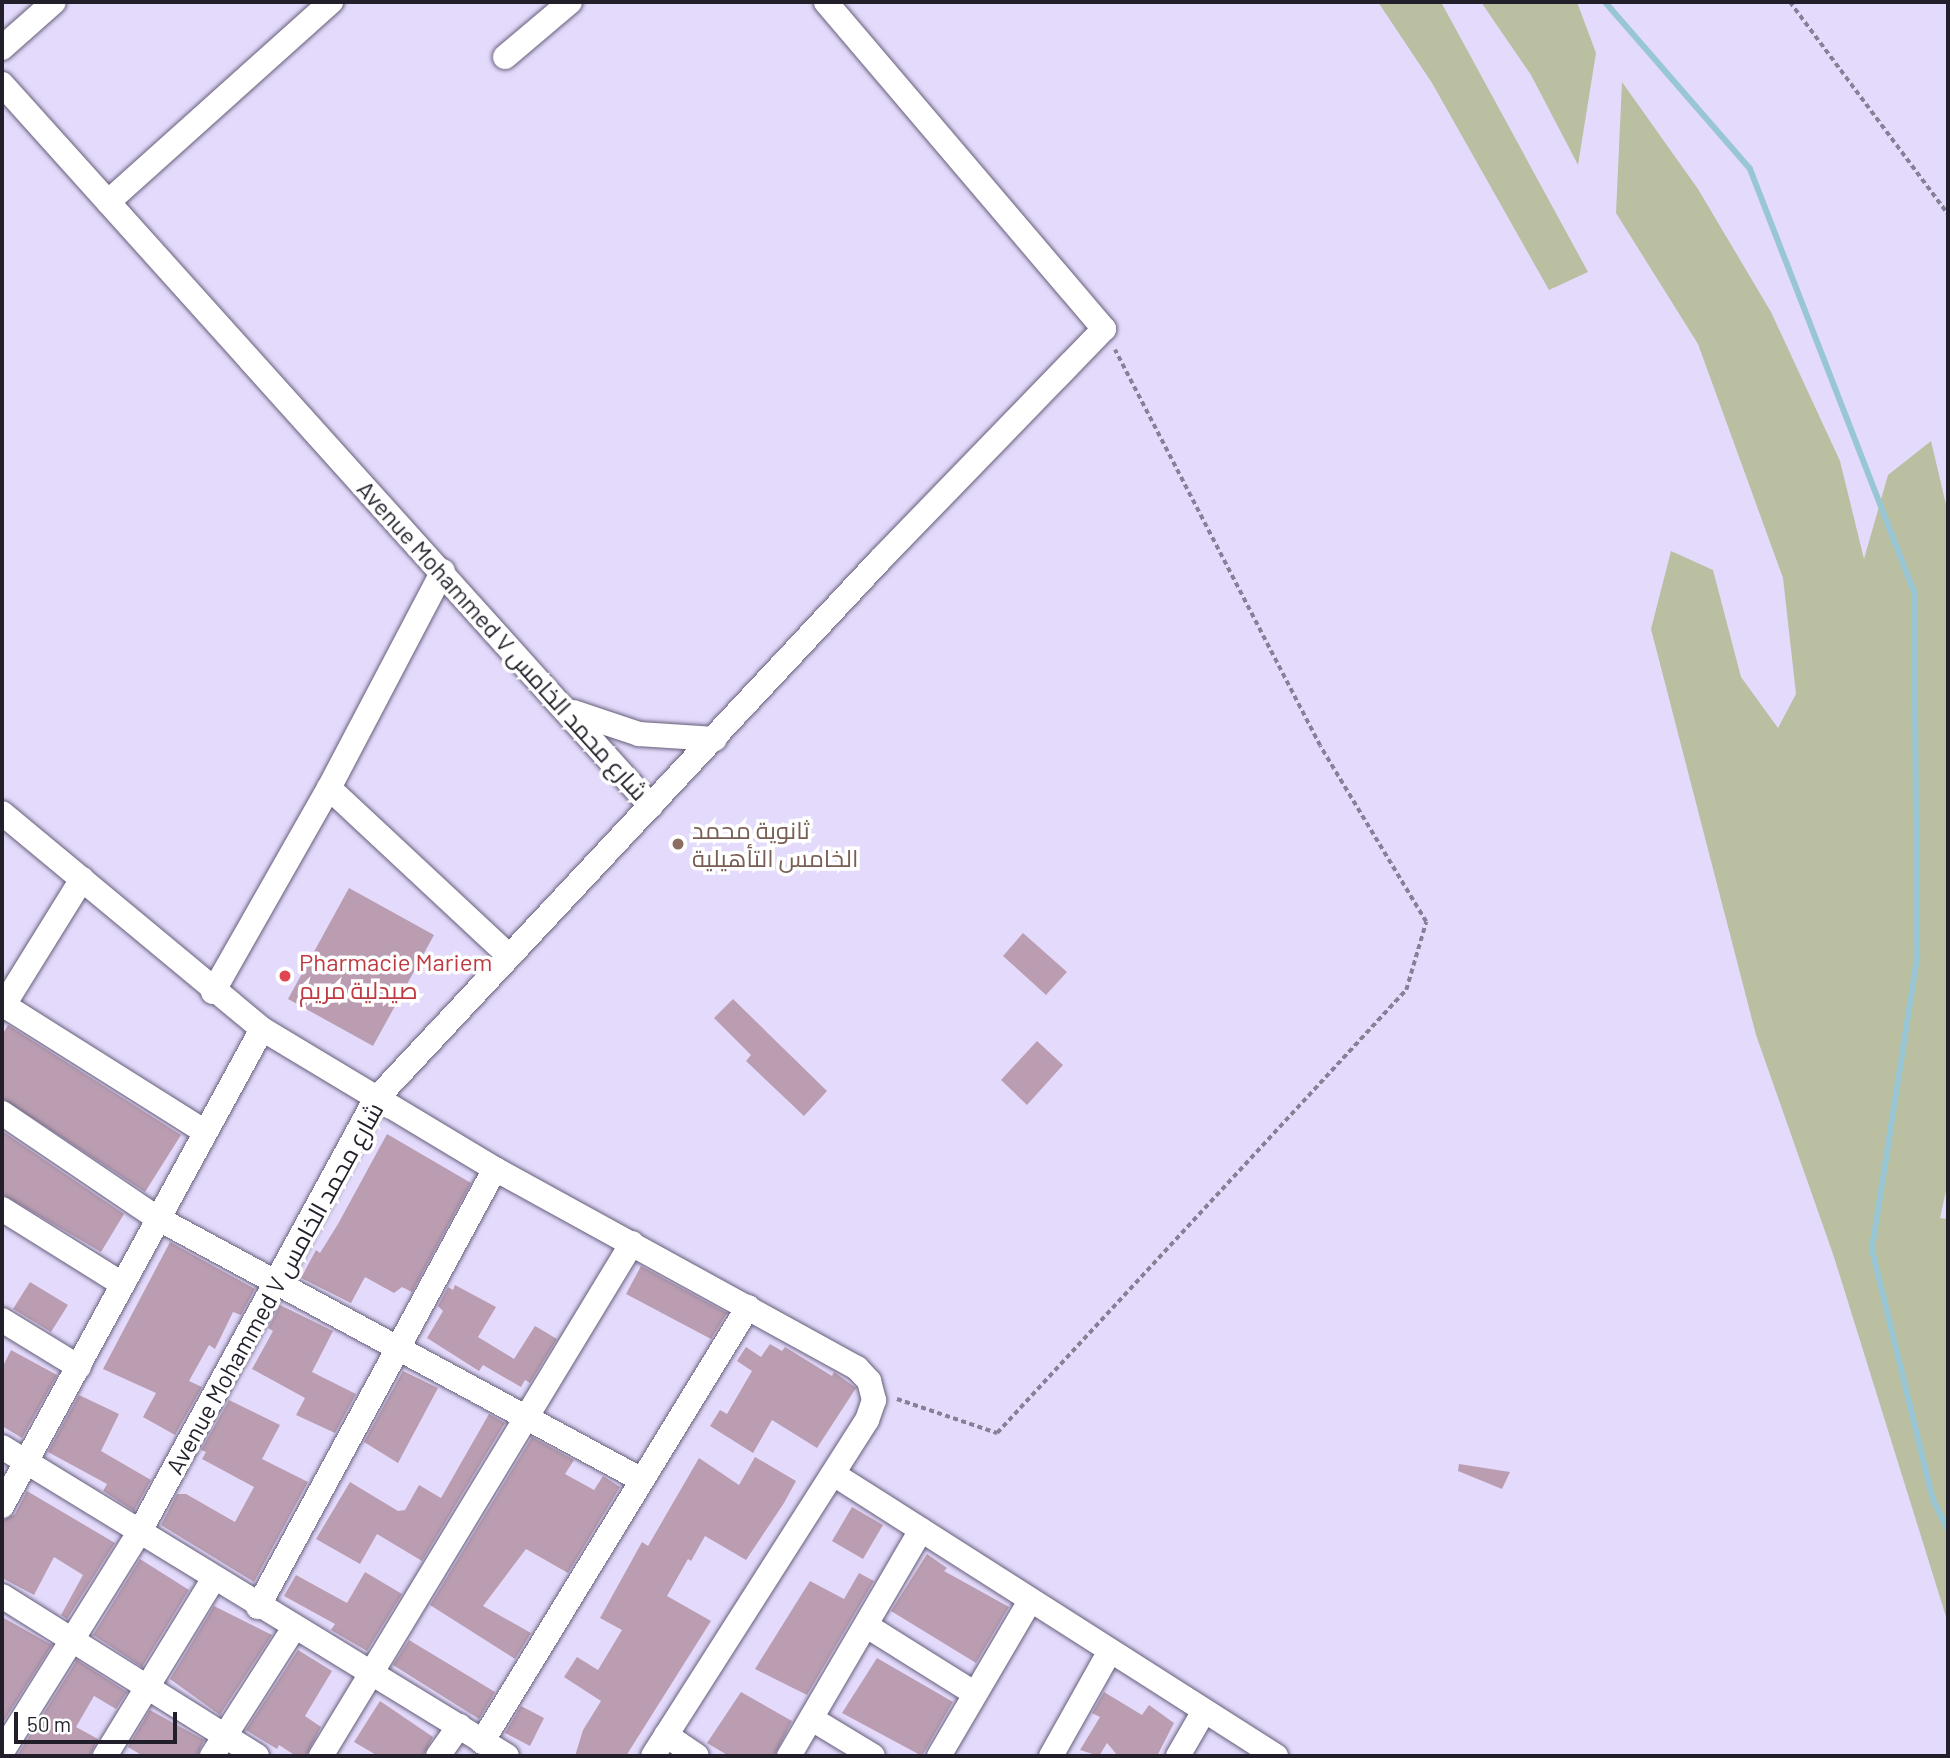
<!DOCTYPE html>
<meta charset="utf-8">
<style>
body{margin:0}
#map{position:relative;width:1950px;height:1758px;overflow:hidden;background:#e4dbfc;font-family:Barlow,Cairo,sans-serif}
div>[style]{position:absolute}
.green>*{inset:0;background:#babfa1}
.stream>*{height:6px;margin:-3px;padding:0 3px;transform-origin:3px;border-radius:3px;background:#99c6d4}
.building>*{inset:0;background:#ba9db1}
.path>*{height:3.5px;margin-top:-1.75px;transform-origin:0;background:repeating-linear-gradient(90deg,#878198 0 5px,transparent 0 8.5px)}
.roads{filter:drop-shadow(0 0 2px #665e7a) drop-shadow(0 0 2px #665e7a)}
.minor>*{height:24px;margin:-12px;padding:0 12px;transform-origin:12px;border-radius:12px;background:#fff}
.dots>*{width:19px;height:19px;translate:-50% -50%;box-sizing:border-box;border:4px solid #fff;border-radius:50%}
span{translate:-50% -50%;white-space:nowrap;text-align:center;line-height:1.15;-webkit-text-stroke:7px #fff;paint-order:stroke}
.street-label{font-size:24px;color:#221f2a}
.education-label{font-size:24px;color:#785e54}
.left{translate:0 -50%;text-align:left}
.health-label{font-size:24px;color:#be3a42}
.frame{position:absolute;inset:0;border:4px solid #221f2a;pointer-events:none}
.scale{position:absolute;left:14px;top:1712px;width:163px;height:32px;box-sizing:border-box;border:4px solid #221f2a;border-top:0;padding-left:9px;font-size:21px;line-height:24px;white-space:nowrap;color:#221f2a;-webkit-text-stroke:5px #fff;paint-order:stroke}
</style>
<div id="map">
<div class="green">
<i style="clip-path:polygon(1378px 2px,1441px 2px,1588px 272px,1549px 290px,1432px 83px)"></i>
<i style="clip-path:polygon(1481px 2px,1577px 2px,1596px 53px,1578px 165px,1531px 75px)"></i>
<i style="clip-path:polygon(1622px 82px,1698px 189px,1771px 312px,1840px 461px,1864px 559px,1888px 475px,1931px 441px,1948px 513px,1948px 1182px,1940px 1218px,1948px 1219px,1948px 1623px,1834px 1257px,1756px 1035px,1651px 629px,1671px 551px,1713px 570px,1741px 677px,1778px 728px,1796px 694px,1783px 578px,1698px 344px,1616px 213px)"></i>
</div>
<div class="stream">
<i style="left:1605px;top:2px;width:221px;rotate:49deg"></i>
<i style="left:1750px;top:169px;width:453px;rotate:68.8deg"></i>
<i style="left:1914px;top:591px;width:367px;rotate:89.5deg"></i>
<i style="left:1917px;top:958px;width:295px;rotate:98.8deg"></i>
<i style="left:1872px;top:1250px;width:257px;rotate:76.3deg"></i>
<i style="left:1933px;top:1500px;width:34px;rotate:63deg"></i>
</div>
<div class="building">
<i style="clip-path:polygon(349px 888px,434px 935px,373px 1046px,288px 999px)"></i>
<i style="clip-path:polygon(1023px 933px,1067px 972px,1046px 995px,1003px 956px)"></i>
<i style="clip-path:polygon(733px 999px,827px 1091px,804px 1116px,746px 1061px,751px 1055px,714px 1018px)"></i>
<i style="clip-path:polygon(8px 1025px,181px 1135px,145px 1192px,2px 1098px,2px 1035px)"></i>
<i style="clip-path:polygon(1037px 1041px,1063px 1065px,1027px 1105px,1001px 1080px)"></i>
<i style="clip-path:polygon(2px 1131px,124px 1214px,101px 1252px,2px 1194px)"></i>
<i style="clip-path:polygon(387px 1134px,471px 1183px,412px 1292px,402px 1287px,394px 1293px,365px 1277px,351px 1303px,301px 1278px,316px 1250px,320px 1253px,338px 1224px)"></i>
<i style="clip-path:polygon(170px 1242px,255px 1289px,241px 1315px,233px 1312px,215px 1349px,209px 1345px,189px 1381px,202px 1387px,175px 1435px,143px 1417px,156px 1393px,103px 1369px)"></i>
<i style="clip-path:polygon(641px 1266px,727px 1313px,711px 1339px,626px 1294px)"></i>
<i style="clip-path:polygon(30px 1282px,68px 1305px,51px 1332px,13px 1309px)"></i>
<i style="clip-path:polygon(455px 1285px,496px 1307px,478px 1337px,514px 1359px,535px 1326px,557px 1339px,530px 1383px,525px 1380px,521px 1387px,483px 1365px,479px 1371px,427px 1338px,443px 1311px,438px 1306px,448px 1287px,453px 1290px)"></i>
<i style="clip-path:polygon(280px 1305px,333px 1331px,312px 1372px,356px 1394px,335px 1433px,296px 1415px,305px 1398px,252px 1369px,273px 1331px,268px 1328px)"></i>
<i style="clip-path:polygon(770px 1344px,782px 1351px,785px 1347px,832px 1376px,834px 1372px,856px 1388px,817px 1448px,772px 1420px,753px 1453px,710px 1426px,720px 1410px,727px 1414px,752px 1371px,737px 1361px,746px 1347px,761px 1357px)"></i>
<i style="clip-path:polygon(11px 1350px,57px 1375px,22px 1438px,2px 1426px,2px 1368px)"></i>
<i style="clip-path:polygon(403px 1371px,438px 1388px,398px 1463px,364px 1442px)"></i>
<i style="clip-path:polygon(79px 1395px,119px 1414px,101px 1451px,151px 1480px,134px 1511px,103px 1491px,107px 1484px,48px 1452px)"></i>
<i style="clip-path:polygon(229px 1400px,280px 1425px,262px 1459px,308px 1482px,254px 1582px,161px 1525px,177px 1494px,186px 1494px,235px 1522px,254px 1487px,202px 1459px,206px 1452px,201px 1450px)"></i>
<i style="clip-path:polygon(489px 1414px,505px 1423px,422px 1561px,377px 1534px,360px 1564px,316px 1539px,350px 1482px,398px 1511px,405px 1510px,419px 1485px,441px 1498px)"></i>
<i style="clip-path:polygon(532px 1437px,574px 1460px,565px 1474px,594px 1490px,603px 1476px,620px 1487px,568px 1573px,526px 1549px,483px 1606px,531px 1633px,515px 1659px,430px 1605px)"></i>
<i style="clip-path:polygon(755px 1457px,796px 1481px,784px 1503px,746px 1560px,705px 1536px,691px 1561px,688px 1559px,667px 1596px,711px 1621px,626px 1756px,575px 1756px,583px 1730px,601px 1701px,564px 1677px,577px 1657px,598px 1670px,622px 1630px,600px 1618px,642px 1542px,648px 1546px,699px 1458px,739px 1485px)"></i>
<i style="clip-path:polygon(1459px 1464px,1510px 1472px,1502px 1489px,1458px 1471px)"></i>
<i style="clip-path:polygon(27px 1491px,115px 1543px,67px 1619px,61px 1615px,83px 1575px,54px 1557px,34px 1595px,2px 1578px,2px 1521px,15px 1514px)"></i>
<i style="clip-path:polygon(852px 1507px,883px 1525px,863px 1559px,832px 1541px)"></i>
<i style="clip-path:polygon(927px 1554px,947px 1568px,944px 1571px,1009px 1607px,976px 1663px,891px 1611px)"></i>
<i style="clip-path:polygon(140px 1559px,189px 1590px,142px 1667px,93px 1635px)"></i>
<i style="clip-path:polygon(365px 1572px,402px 1594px,367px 1651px,331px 1630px,335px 1624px,284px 1596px,296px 1575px,347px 1603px)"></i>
<i style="clip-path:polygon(859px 1573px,874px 1581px,807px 1695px,755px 1669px,810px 1581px,844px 1599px)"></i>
<i style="clip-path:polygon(214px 1606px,272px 1635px,220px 1715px,170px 1679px)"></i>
<i style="clip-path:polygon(2px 1617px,52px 1645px,2px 1724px)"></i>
<i style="clip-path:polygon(409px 1640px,495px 1692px,479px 1719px,393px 1665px)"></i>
<i style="clip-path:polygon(298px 1650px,332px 1671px,305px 1716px,321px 1727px,306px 1756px,296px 1756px,279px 1745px,277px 1749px,246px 1730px)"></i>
<i style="clip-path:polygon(877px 1658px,953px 1702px,922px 1756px,842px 1713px)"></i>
<i style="clip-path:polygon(77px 1660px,127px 1692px,116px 1709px,94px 1696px,76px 1727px,98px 1739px,90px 1756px,17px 1756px)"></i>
<i style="clip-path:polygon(741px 1692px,792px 1721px,774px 1756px,729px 1756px,707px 1743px)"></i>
<i style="clip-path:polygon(1104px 1692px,1142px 1715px,1149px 1705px,1174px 1723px,1157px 1756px,1118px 1756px,1107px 1743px,1099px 1756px,1080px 1750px,1100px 1717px,1092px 1713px)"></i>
<i style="clip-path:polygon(380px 1701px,433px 1737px,423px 1756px,378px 1756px,354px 1742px)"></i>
<i style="clip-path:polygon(521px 1706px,544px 1718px,530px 1746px,505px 1733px)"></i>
<i style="clip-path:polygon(150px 1710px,204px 1740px,197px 1756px,143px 1756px,128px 1747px)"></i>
</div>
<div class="path">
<i style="left:1790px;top:2px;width:264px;rotate:53.3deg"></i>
<i style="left:897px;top:1399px;width:106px;rotate:18.8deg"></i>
<i style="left:997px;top:1433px;width:603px;rotate:-47.29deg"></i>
<i style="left:1406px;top:990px;width:71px;rotate:-73.6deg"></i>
<i style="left:1426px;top:922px;width:205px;rotate:-121.1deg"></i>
<i style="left:1320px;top:746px;width:446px;rotate:-117.4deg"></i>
</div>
<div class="roads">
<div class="minor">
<i style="left:2px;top:48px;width:69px;rotate:-41.5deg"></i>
<i style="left:505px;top:57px;width:85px;rotate:-40.2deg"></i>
<i style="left:2px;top:84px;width:971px;rotate:48.05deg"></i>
<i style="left:108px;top:202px;width:300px;rotate:-41.9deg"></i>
<i style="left:573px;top:712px;width:70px;rotate:18.4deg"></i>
<i style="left:639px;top:734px;width:76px;rotate:3.8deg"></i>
<i style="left:329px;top:788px;width:246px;rotate:43deg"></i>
<i style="left:2px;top:813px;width:338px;rotate:39.7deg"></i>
<i style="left:262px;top:1029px;width:272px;rotate:31deg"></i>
<i style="left:495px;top:1169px;width:413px;rotate:28.8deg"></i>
<i style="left:857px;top:1368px;width:18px;rotate:47deg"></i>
<i style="left:869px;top:1381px;width:20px;rotate:75deg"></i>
<i style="left:874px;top:1400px;width:21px;rotate:109deg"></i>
<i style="left:867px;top:1420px;width:398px;rotate:122.5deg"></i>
<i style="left:213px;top:992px;width:235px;rotate:-60.4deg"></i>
<i style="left:329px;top:788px;width:245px;rotate:-62.3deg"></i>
<i style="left:2px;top:1004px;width:240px;rotate:32.2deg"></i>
<i style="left:2px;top:1008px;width:152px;rotate:-58.2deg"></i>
<i style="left:2px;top:1113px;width:187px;rotate:34.1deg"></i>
<i style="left:157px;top:1218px;width:551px;rotate:28.38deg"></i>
<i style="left:2px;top:1209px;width:142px;rotate:32deg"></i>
<i style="left:2px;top:1320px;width:90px;rotate:31.4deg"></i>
<i style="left:2px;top:1447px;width:592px;rotate:31.46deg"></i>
<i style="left:835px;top:1475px;width:523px;rotate:32.5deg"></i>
<i style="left:2px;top:1506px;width:543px;rotate:-61.41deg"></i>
<i style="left:2px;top:1596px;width:301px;rotate:32.1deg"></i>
<i style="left:258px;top:1607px;width:498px;rotate:-61.6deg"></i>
<i style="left:867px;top:1626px;width:126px;rotate:32.1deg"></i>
<i style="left:812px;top:1719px;width:71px;rotate:31.2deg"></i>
<i style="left:666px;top:1735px;width:37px;rotate:34deg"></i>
<i style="left:482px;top:1742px;width:510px;rotate:-58.55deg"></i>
<i style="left:2px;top:1752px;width:258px;rotate:-58deg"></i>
<i style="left:139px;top:1533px;width:494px;rotate:-61.4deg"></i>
<i style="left:376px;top:1099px;width:738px;rotate:-46.92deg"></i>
<i style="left:880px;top:560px;width:322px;rotate:-45.9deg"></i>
<i style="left:1104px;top:329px;width:429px;rotate:-130.4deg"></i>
<i style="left:105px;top:1756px;width:209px;rotate:-58.5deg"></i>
<i style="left:212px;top:1756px;width:152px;rotate:-57.4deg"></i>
<i style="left:321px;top:1756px;width:600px;rotate:-58.77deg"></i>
<i style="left:438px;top:1756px;width:37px;rotate:-55deg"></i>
<i style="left:789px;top:1756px;width:262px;rotate:-59.7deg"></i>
<i style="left:939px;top:1756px;width:180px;rotate:-59.6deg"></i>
<i style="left:1051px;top:1756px;width:120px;rotate:-60.7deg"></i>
<i style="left:1178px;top:1756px;width:52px;rotate:-60deg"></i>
</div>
</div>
<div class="dots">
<i style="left:678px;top:844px;background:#8d6e63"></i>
<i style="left:285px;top:976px;background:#e0444e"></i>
</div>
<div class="street-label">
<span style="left:503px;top:640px;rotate:48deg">Avenue Mohammed V شارع محمد الخامس</span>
<span style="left:274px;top:1288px;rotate:-61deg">Avenue Mohammed V شارع محمد الخامس</span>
</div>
<div class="education-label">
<span class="left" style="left:692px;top:844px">ثانوية محمد<br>الخامس التأهيلية</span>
</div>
<div class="health-label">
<span class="left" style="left:299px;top:976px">Pharmacie Mariem<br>صيدلية مريم</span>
</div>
<div class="frame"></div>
<div class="scale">50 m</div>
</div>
